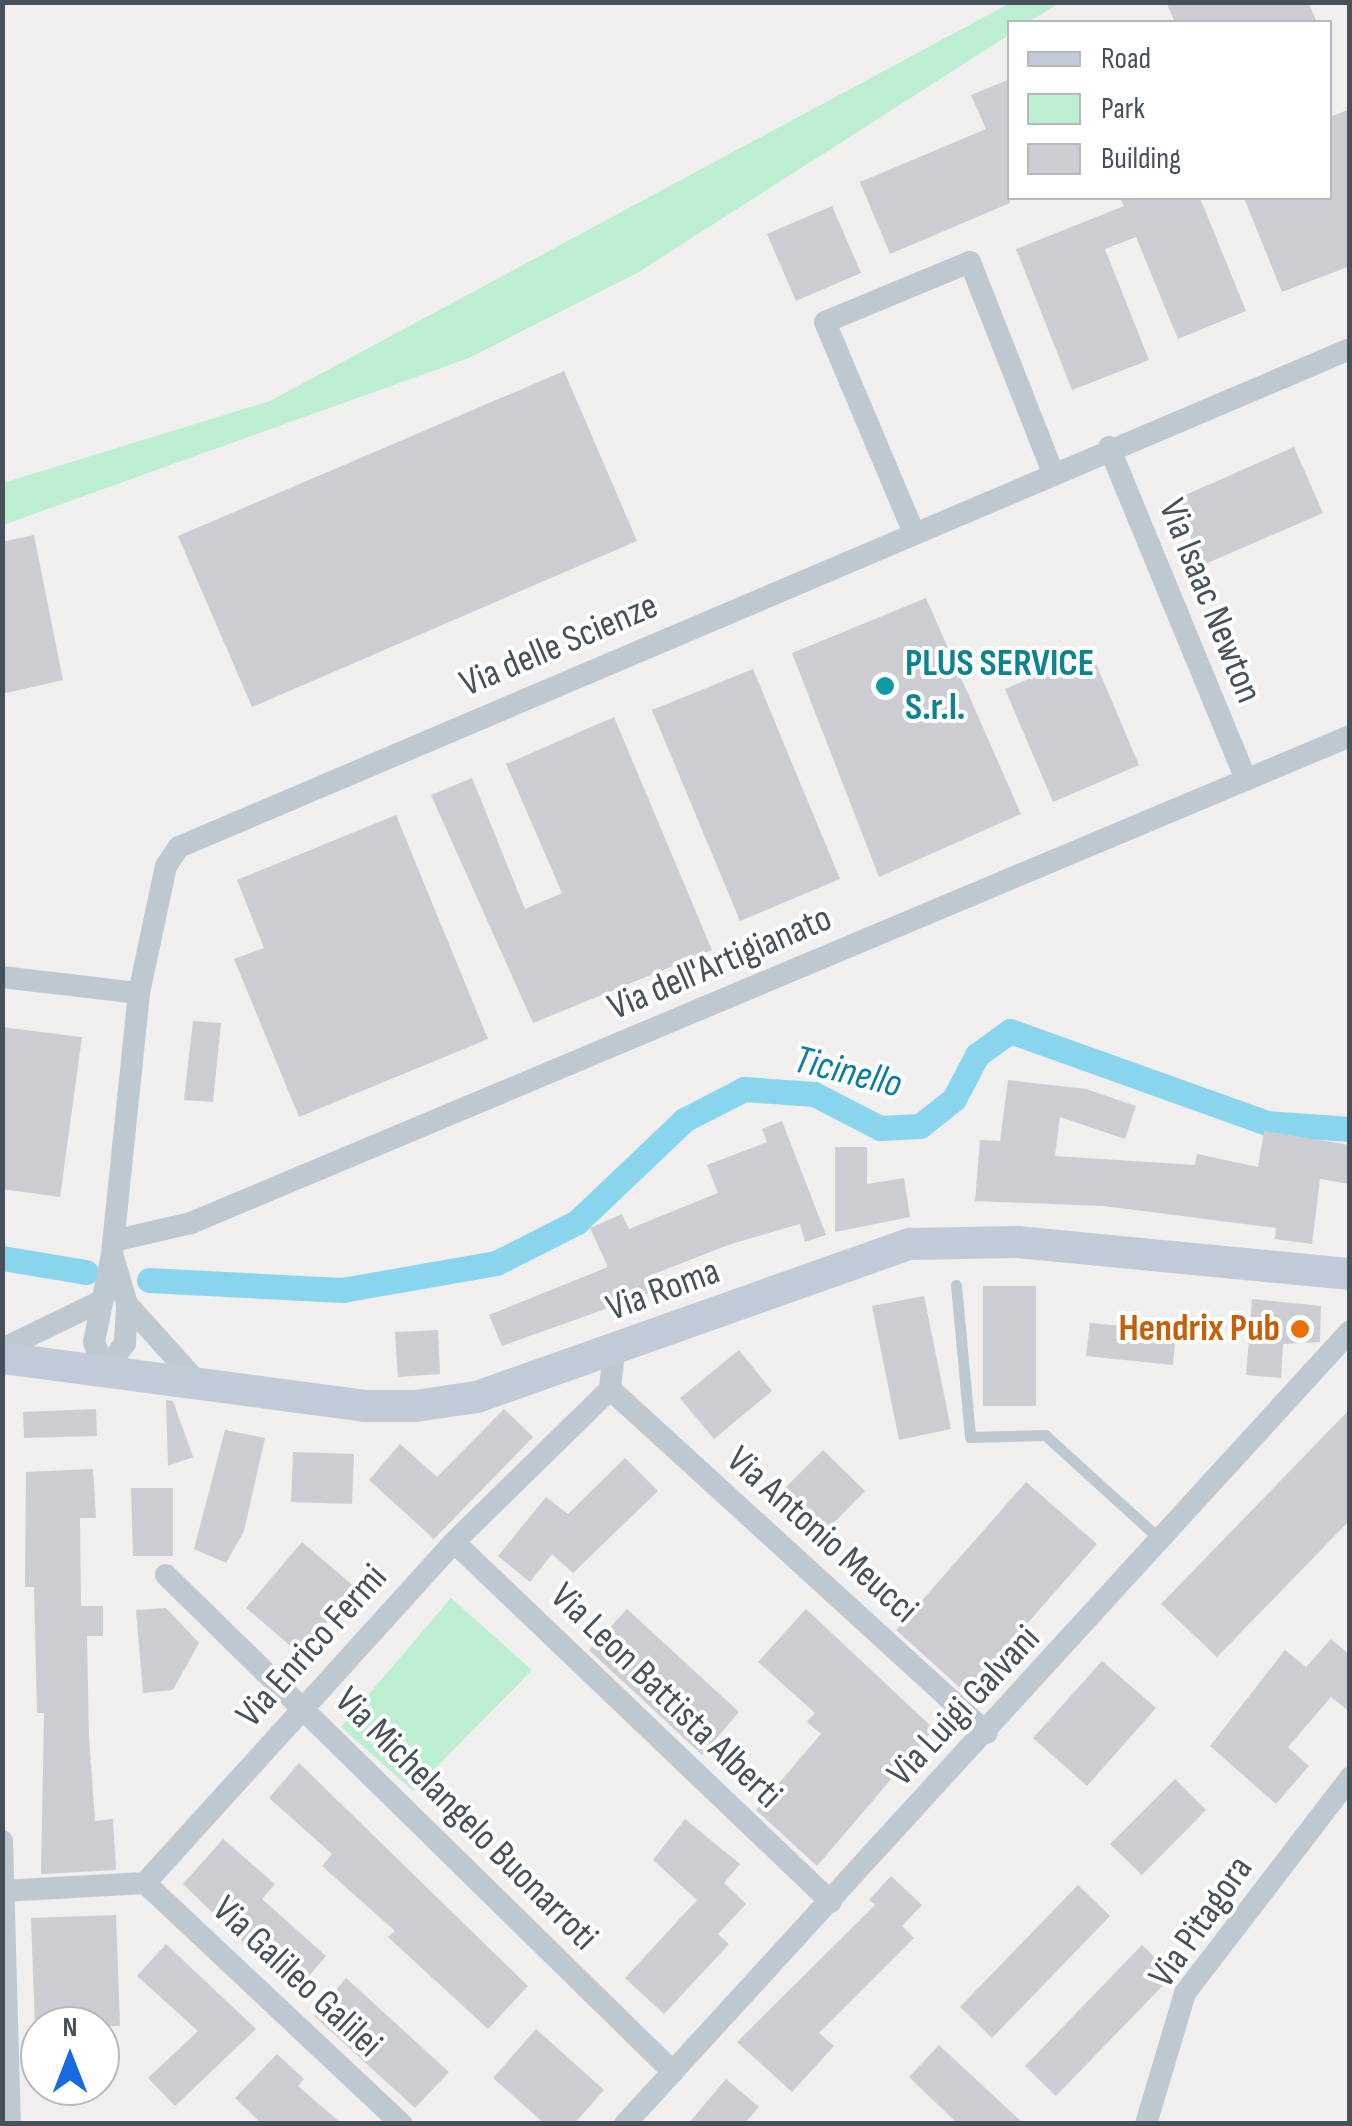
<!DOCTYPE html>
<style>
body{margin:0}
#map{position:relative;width:1352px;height:2126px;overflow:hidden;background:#f1eeee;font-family:"Sofia Sans Condensed",sans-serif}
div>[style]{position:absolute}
.green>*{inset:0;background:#bcefd1}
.canal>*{height:25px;margin:-12.5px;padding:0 12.5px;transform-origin:12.5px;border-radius:12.5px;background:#88d5ed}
.building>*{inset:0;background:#cbcdd3}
.lane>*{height:11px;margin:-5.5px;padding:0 5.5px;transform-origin:5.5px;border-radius:5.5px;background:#bec8d1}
.street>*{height:22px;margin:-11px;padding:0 11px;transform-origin:11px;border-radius:11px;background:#bec8d1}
.secondary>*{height:32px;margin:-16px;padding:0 16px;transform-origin:16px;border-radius:16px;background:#c0cbd7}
.dots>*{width:28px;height:28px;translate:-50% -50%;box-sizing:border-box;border:5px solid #fff;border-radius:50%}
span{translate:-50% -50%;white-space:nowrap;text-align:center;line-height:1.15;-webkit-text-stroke:8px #fff;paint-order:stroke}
.street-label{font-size:38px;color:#46515c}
.culture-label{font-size:38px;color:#0d838f;font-weight:700}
.left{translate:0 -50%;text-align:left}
.food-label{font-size:38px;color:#c56008;font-weight:700}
.right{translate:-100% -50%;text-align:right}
.water-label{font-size:40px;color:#0a7ea2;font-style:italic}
.frame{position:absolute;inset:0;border:5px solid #46515c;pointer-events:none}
.legend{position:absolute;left:1007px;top:20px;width:325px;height:180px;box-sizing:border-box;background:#fff;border:2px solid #b5b9be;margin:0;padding:12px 18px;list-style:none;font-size:30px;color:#46515c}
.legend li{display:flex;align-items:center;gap:20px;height:50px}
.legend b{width:50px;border:2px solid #b5b9be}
.north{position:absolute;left:20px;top:2006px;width:100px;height:100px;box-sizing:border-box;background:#fff;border:2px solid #b5b9be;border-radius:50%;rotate:0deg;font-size:28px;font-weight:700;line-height:40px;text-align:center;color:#46515c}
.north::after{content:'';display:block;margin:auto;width:35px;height:45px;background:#176ae2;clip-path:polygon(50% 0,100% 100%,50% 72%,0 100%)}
</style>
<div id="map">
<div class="green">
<i style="clip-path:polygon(1012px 2px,1060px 3px,1028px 22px,1009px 22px,1009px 35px,637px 273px,469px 358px,3px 525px,3px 483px,270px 401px)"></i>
<i style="clip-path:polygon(451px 1598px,532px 1670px,413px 1791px,341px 1727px)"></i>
</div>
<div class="canal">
<i style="left:2px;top:1258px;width:85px;rotate:9.5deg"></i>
<i style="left:149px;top:1280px;width:193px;rotate:3deg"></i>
<i style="left:342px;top:1290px;width:156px;rotate:-9.9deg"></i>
<i style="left:496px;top:1263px;width:91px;rotate:-26.8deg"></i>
<i style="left:577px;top:1222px;width:148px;rotate:-43.6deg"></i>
<i style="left:684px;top:1120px;width:68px;rotate:-27.3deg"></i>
<i style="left:744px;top:1089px;width:70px;rotate:4.1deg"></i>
<i style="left:814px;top:1094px;width:74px;rotate:27.3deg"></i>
<i style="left:880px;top:1128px;width:40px;rotate:-2.9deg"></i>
<i style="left:920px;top:1126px;width:43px;rotate:-38.5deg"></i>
<i style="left:954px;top:1099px;width:50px;rotate:-62.4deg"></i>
<i style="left:977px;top:1055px;width:41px;rotate:-36deg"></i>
<i style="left:1010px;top:1031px;width:273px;rotate:19.7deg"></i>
<i style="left:1267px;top:1123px;width:83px;rotate:4.1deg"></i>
</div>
<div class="building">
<i style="clip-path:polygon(1166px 2px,1308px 2px,1317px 22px,1175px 22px)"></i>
<i style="clip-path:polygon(1010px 79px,1010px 203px,890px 254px,860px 182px,986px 129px,971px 95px)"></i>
<i style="clip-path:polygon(1350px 109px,1350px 266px,1282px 292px,1244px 198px,1330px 198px,1330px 117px)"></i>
<i style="clip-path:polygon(1120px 198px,1200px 198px,1246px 311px,1178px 339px,1136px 237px,1105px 249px,1149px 360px,1072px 390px,1016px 249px,1124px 206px)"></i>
<i style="clip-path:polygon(832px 206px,861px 273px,796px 301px,767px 234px)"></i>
<i style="clip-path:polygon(564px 371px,637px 541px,252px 707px,178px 536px)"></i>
<i style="clip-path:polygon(1294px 447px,1323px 513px,1203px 565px,1174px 500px)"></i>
<i style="clip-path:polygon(34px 535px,63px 680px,2px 694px,2px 542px)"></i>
<i style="clip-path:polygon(926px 598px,1021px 814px,879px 877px,792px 653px)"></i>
<i style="clip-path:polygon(1091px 652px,1139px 765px,1053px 802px,1005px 689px)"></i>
<i style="clip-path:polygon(753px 669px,840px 879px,740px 921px,652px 710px)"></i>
<i style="clip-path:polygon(614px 717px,712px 950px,533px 1023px,431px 795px,472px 778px,525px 909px,562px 893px,506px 764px)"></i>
<i style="clip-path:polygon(396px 815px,488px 1039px,299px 1117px,234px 959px,264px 948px,237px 880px)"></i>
<i style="clip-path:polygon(193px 1021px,221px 1023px,213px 1102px,184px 1100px)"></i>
<i style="clip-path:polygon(2px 1027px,82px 1037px,60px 1197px,2px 1189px)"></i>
<i style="clip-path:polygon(1008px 1080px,1086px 1089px,1136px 1106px,1125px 1139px,1060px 1117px,1055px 1156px,1195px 1165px,1197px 1154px,1258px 1167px,1264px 1131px,1350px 1145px,1350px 1184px,1320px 1179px,1312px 1244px,1275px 1239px,1276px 1228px,1103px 1206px,975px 1201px,980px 1140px,1000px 1141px)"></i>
<i style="clip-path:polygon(782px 1121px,826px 1235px,805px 1242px,800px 1224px,731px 1244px,651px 1275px,656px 1291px,502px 1346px,489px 1315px,608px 1267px,590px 1228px,622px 1214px,629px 1229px,718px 1193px,707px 1165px,767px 1142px,762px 1129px)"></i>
<i style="clip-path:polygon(835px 1147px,867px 1147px,867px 1184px,904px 1178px,910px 1217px,835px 1232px)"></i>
<i style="clip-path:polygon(983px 1286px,1036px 1286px,1036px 1406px,983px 1406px)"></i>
<i style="clip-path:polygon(924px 1296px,951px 1429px,899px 1440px,872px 1306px)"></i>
<i style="clip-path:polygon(1252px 1299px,1321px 1306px,1320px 1342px,1283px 1344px,1281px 1378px,1246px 1375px)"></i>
<i style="clip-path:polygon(1090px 1323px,1176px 1331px,1173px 1365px,1086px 1356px)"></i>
<i style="clip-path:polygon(438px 1330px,440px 1374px,398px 1377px,395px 1332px)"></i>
<i style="clip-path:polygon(739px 1350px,772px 1391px,714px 1439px,680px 1398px)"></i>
<i style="clip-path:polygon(166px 1400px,173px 1401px,193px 1457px,168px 1466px)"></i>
<i style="clip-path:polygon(96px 1409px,97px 1436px,24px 1438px,23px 1412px)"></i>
<i style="clip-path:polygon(504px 1409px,533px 1437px,434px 1539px,369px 1480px,400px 1444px,437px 1477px)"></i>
<i style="clip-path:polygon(1350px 1409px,1350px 1520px,1217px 1657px,1161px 1604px)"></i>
<i style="clip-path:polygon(225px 1430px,265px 1438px,244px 1531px,226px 1563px,194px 1549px)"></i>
<i style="clip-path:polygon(823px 1450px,865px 1491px,818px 1539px,776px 1497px)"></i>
<i style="clip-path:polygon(293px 1452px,354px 1454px,352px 1504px,291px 1502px)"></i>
<i style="clip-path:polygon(625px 1458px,658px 1491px,573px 1573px,552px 1554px,530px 1582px,498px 1556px,546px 1497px,568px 1514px)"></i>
<i style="clip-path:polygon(93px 1469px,96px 1518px,80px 1518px,81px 1606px,103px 1606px,103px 1636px,87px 1636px,89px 1737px,95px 1821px,113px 1819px,116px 1870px,41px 1874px,44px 1713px,37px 1713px,34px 1587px,25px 1587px,26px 1472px)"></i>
<i style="clip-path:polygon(1026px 1482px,1097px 1544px,966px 1693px,896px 1630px)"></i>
<i style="clip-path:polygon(131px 1488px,173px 1488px,173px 1556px,133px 1556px)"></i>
<i style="clip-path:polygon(302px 1542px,356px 1588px,300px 1654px,246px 1608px)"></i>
<i style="clip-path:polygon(166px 1608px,199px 1643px,173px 1690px,143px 1693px,136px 1610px)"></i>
<i style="clip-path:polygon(627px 1609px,739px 1712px,702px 1755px,589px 1650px)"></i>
<i style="clip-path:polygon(806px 1609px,934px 1729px,817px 1866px,756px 1810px,821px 1734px,807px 1722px,815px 1713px,758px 1662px)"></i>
<i style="clip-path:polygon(1331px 1639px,1350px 1655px,1350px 1712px,1331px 1697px,1288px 1747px,1309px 1766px,1276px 1804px,1210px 1746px,1285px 1650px,1306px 1667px)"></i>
<i style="clip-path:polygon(1102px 1661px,1156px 1708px,1087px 1786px,1033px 1738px)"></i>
<i style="clip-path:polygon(299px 1763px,528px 1986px,488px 2029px,388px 1937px,395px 1931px,322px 1866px,332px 1854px,269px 1798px)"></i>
<i style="clip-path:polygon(1175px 1779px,1206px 1810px,1142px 1875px,1110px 1844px)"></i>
<i style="clip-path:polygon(685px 1819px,740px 1864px,724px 1883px,746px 1904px,718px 1934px,729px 1944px,664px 2014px,625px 1978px,697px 1900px,653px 1860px)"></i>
<i style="clip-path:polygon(223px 1839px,275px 1884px,262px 1899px,326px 1956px,295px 1992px,183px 1884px)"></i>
<i style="clip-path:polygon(891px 1876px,922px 1905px,902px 1926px,914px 1938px,819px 2033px,834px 2046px,792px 2092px,737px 2042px,875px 1905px,869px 1900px)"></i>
<i style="clip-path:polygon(1078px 1885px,1110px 1916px,992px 2038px,960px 2007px)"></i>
<i style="clip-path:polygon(116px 1915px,120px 2026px,35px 2026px,31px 1918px)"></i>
<i style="clip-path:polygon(166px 1944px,256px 2029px,175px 2106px,148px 2078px,198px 2031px,137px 1976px)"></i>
<i style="clip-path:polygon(1142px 1945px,1173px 1975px,1056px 2096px,1025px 2066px)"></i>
<i style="clip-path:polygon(346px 1978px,449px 2072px,415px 2108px,314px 2016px)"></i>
<i style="clip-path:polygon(536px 2029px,604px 2090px,574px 2124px,545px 2124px,493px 2078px)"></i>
<i style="clip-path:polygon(939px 2045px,1024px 2124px,958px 2124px,909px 2077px)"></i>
<i style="clip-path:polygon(277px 2054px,304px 2079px,298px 2086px,342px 2124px,262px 2124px,235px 2098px)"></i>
<i style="clip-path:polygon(726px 2079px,759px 2107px,744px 2124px,688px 2124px)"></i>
</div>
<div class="lane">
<i style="left:956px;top:1285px;width:153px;rotate:84.7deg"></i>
<i style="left:970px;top:1437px;width:75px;rotate:-1.5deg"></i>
<i style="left:1045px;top:1435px;width:158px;rotate:42.2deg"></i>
</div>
<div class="street">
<i style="left:1109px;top:447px;width:360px;rotate:67.6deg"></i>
<i style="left:914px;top:533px;width:229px;rotate:-112.9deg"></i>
<i style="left:825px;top:322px;width:157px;rotate:-22.5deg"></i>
<i style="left:970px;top:262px;width:227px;rotate:68.5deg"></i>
<i style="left:2px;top:977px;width:138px;rotate:6.7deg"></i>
<i style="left:113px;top:1241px;width:80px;rotate:-13deg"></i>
<i style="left:191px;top:1223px;width:1257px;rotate:-22.79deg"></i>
<i style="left:127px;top:1304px;width:109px;rotate:48deg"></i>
<i style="left:2px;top:1349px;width:106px;rotate:-25.8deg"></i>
<i style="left:104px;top:1371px;width:31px;rotate:-109deg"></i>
<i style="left:94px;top:1342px;width:90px;rotate:-78.4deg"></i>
<i style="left:112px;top:1254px;width:262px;rotate:-84.1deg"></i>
<i style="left:139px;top:993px;width:130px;rotate:-78deg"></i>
<i style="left:166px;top:866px;width:23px;rotate:-56deg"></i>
<i style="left:179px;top:847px;width:1272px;rotate:-23.04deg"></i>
<i style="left:104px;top:1371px;width:35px;rotate:-53deg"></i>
<i style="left:125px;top:1343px;width:39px;rotate:-87deg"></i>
<i style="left:127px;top:1304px;width:52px;rotate:-106.7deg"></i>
<i style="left:610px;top:1389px;width:510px;rotate:42.38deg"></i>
<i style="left:454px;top:1542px;width:521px;rotate:43.68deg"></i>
<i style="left:166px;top:1575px;width:710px;rotate:44.43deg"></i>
<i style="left:2px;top:1841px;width:283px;rotate:88.4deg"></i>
<i style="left:145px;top:1883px;width:352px;rotate:43.2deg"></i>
<i style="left:2px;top:1891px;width:143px;rotate:-3.2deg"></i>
<i style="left:145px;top:1883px;width:460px;rotate:-47.8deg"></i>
<i style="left:454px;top:1542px;width:219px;rotate:-44.4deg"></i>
<i style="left:610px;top:1389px;width:39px;rotate:-84deg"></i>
<i style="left:625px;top:2124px;width:1074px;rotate:-47.56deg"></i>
<i style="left:1146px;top:2124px;width:137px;rotate:-73.4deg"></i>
<i style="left:1185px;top:1993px;width:271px;rotate:-52.5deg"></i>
</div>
<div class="secondary">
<i style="left:2px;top:1358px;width:366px;rotate:7.5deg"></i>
<i style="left:365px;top:1406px;width:50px"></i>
<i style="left:415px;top:1406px;width:63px;rotate:-8.3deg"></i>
<i style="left:477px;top:1397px;width:459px;rotate:-19.5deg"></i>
<i style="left:910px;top:1244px;width:107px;rotate:-1.1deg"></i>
<i style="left:1017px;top:1242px;width:335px;rotate:5.5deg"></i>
</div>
<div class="dots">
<i style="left:885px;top:686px;background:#0f9aa8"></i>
<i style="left:1300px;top:1329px;background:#e8710a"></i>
</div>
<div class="street-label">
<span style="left:1210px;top:601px;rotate:68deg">Via Isaac Newton</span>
<span style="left:559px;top:645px;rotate:-23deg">Via delle Scienze</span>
<span style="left:720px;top:963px;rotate:-23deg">Via dell'Artigianato</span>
<span style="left:663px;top:1290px;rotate:-20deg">Via Roma</span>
<span style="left:822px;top:1535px;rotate:42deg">Via Antonio Meucci</span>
<span style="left:312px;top:1646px;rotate:-48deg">Via Enrico Fermi</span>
<span style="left:666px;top:1696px;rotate:44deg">Via Leon Battista Alberti</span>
<span style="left:964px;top:1706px;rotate:-47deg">Via Luigi Galvani</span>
<span style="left:466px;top:1819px;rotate:45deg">Via Michelangelo Buonarroti</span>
<span style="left:1201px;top:1922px;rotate:-55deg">Via Pitagora</span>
<span style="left:297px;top:1977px;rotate:43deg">Via Galileo Galilei</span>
</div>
<div class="culture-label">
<span class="left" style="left:905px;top:686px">PLUS SERVICE<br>S.r.l.</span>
</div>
<div class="food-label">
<span class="right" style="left:1280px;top:1329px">Hendrix Pub</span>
</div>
<div class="water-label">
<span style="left:848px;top:1072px;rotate:14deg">Ticinello</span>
</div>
<div class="frame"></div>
<ul class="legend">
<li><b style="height:12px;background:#c0cbd7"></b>Road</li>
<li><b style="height:28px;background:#bcefd1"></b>Park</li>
<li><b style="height:28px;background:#cbcdd3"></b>Building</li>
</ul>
<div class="north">N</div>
</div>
